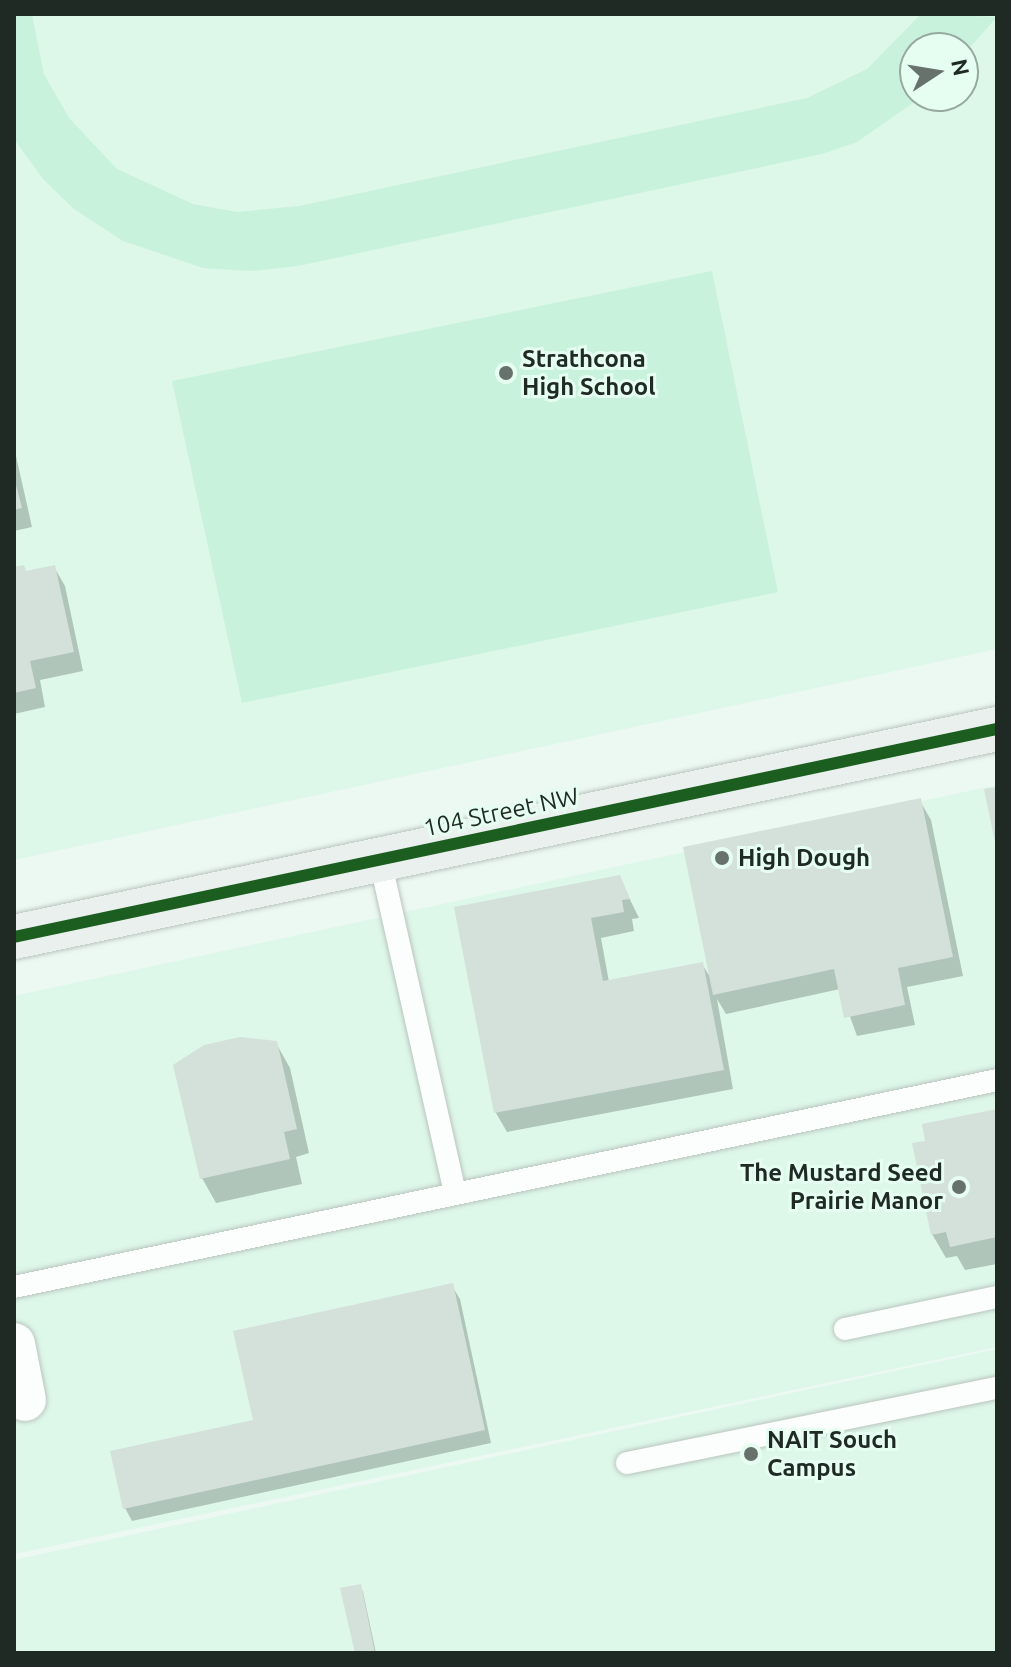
<!DOCTYPE html>
<style>
body{margin:0}
#map{position:relative;width:1011px;height:1667px;overflow:hidden;background:#ecf8f2;font-family:Ubuntu,sans-serif}
div>[style]{position:absolute}
.built>*{inset:0;background:#ddf7e9}
.green>*{inset:0;background:#c9f2dd}
.shadow>*{inset:0;background:#0003}
.building>*{inset:0;background:#d4e0da}
.roads{filter:drop-shadow(0 0 2px #bac5bf) drop-shadow(0 0 2px #bac5bf)}
.lane>*{height:22px;margin:-11px;padding:0 11px;transform-origin:11px;border-radius:11px;background:#fcfefd}
.street>*{height:42px;margin:-21px;padding:0 21px;transform-origin:21px;border-radius:21px;background:#fcfefd}
.secondary>*{height:44px;margin:-22px;padding:0 22px;transform-origin:22px;border-radius:22px;background:#e9f0ed}
.cycleway>*{height:12px;margin:-6px;padding:0 6px;transform-origin:6px;border-radius:6px;background:#1b5e20}
.dots>*{width:22px;height:22px;translate:-50% -50%;box-sizing:border-box;border:4px solid #e6fef1;border-radius:50%}
span{translate:-50% -50%;white-space:nowrap;text-align:center;line-height:1.15;-webkit-text-stroke:6px #e6fef1;paint-order:stroke}
.poi-label{font-size:24px;color:#1f2a24;font-weight:700}
.left{translate:0 -50%;text-align:left}
.right{translate:-100% -50%;text-align:right}
.street-label{font-size:24px;color:#1f2a24}
.frame{position:absolute;inset:0;border:16px solid #1f2a24;pointer-events:none}
.north{position:absolute;left:899px;top:32px;width:80px;height:80px;box-sizing:border-box;background:#e6fef1;border:2px solid #96a99f;border-radius:50%;rotate:78deg;font-size:22px;font-weight:700;line-height:32px;text-align:center;color:#1f2a24}
.north::after{content:'';display:block;margin:auto;width:28px;height:36px;background:#67726c;clip-path:polygon(50% 0,100% 100%,50% 72%,0 100%)}
</style>
<div id="map">
<div class="built">
<i style="clip-path:polygon(evenodd,14px 14px,997px 14px,997px 649px,14px 860px,14px 14px,915px 48px,963px 48px,963px 96px,915px 96px,915px 48px)"></i>
<i style="clip-path:polygon(997px 785px,997px 1347px,14px 1554px,14px 996px)"></i>
<i style="clip-path:polygon(997px 1349px,997px 1653px,14px 1653px,14px 1560px)"></i>
</div>
<div class="green">
<i style="clip-path:polygon(14px 14px,32px 14px,44px 74px,69px 118px,117px 169px,193px 204px,237px 212px,299px 206px,807px 98px,867px 69px,921px 14px,997px 17px,963px 55px,963px 48px,915px 48px,915px 96px,923px 96px,857px 142px,822px 154px,298px 266px,251px 271px,203px 268px,123px 241px,74px 209px,43px 179px,14px 139px)"></i>
<i style="clip-path:polygon(712px 271px,778px 592px,242px 703px,172px 381px)"></i>
</div>
<div class="shadow">
<i style="clip-path:polygon(14px 447px,32px 527px,14px 531px)"></i>
<i style="clip-path:polygon(54px 567px,65px 586px,83px 671px,40px 680px,45px 707px,14px 714px,14px 569px,27px 573px)"></i>
<i style="clip-path:polygon(920px 801px,931px 820px,963px 976px,907px 987px,915px 1025px,857px 1036px,840px 989px,726px 1014px,717px 999px,733px 1089px,507px 1132px,496px 1113px,457px 908px,619px 877px,639px 918px,632px 919px,634px 931px,601px 938px,609px 982px,702px 964px,710px 977px)"></i>
<i style="clip-path:polygon(276px 1043px,290px 1068px,309px 1153px,296px 1157px,302px 1184px,216px 1203px,202px 1178px)"></i>
<i style="clip-path:polygon(997px 1109px,997px 1264px,965px 1270px,957px 1256px,946px 1258px,932px 1234px,927px 1142px)"></i>
<i style="clip-path:polygon(452px 1286px,460px 1299px,491px 1443px,132px 1521px,125px 1508px)"></i>
<i style="clip-path:polygon(360px 1586px,363px 1592px,376px 1653px,357px 1653px)"></i>
</div>
<div class="building">
<i style="clip-path:polygon(14px 477px,22px 508px,14px 510px)"></i>
<i style="clip-path:polygon(24px 565px,26px 571px,55px 565px,74px 652px,30px 661px,36px 688px,14px 693px,14px 567px)"></i>
<i style="clip-path:polygon(997px 787px,997px 847px,996px 847px,984px 789px)"></i>
<i style="clip-path:polygon(921px 798px,953px 957px,898px 968px,905px 1005px,844px 1018px,834px 969px,713px 995px,683px 847px)"></i>
<i style="clip-path:polygon(620px 875px,630px 899px,622px 900px,624px 912px,591px 918px,603px 981px,703px 962px,724px 1070px,494px 1113px,454px 907px)"></i>
<i style="clip-path:polygon(240px 1037px,277px 1041px,297px 1129px,284px 1132px,290px 1159px,200px 1179px,173px 1065px,204px 1045px)"></i>
<i style="clip-path:polygon(997px 1109px,997px 1237px,950px 1247px,946px 1232px,931px 1235px,912px 1143px,925px 1141px,922px 1124px)"></i>
<i style="clip-path:polygon(453px 1283px,485px 1430px,123px 1509px,110px 1451px,253px 1420px,233px 1331px)"></i>
<i style="clip-path:polygon(361px 1584px,375px 1653px,355px 1653px,340px 1588px)"></i>
</div>
<div class="roads">
<div class="lane">
<i style="left:380px;top:860px;width:342px;rotate:77.3deg"></i>
<i style="left:14px;top:1287px;width:1005px;rotate:-11.89deg"></i>
<i style="left:845px;top:1329px;width:155px;rotate:-11.9deg"></i>
<i style="left:627px;top:1463px;width:378px;rotate:-11.5deg"></i>
</div>
<div class="street">
<i style="left:14px;top:1344px;width:57px;rotate:78.9deg"></i>
</div>
<div class="secondary">
<i style="left:14px;top:937px;width:1005px;rotate:-11.95deg"></i>
</div>
</div>
<div class="cycleway">
<i style="left:14px;top:937px;width:1005px;rotate:-11.95deg"></i>
</div>
<div class="dots">
<i style="left:506px;top:373px;background:#67726c"></i>
<i style="left:722px;top:858px;background:#67726c"></i>
<i style="left:959px;top:1187px;background:#67726c"></i>
<i style="left:751px;top:1454px;background:#67726c"></i>
</div>
<div class="poi-label">
<span class="left" style="left:522px;top:373px">Strathcona<br>High School</span>
<span class="left" style="left:738px;top:858px">High Dough</span>
<span class="right" style="left:943px;top:1187px">The Mustard Seed<br>Prairie Manor</span>
<span class="left" style="left:767px;top:1454px">NAIT Souch<br>Campus</span>
</div>
<div class="street-label">
<span style="left:501px;top:812px;rotate:-12deg">104 Street NW</span>
</div>
<div class="frame"></div>
<div class="north">N</div>
</div>
